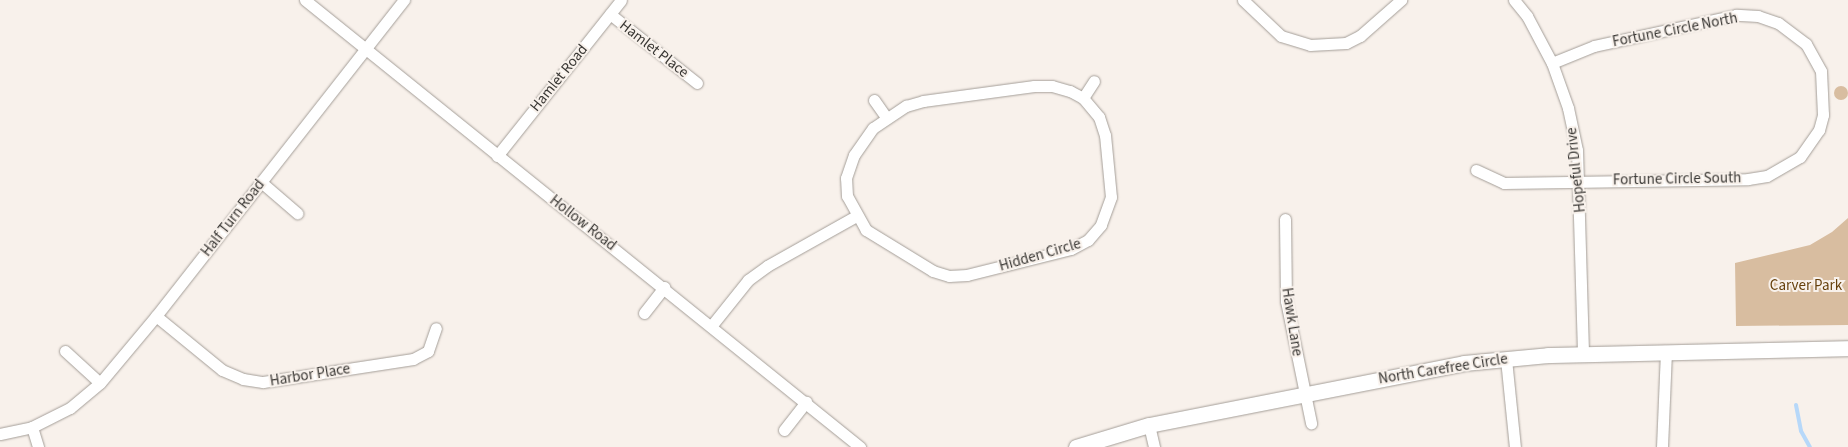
<!DOCTYPE html>
<style>
body{margin:0}
#map{position:relative;width:1848px;height:447px;overflow:hidden;background:#f8f1eb;font-family:"Source Sans 3",sans-serif}
div>[style]{position:absolute}
.green>*{inset:0;background:#d8bda0}
.round{border-radius:50%}
.stream>*{height:4px;margin:-2px;padding:0 2px;transform-origin:2px;border-radius:2px;background:#b7d8f9}
.roads{filter:drop-shadow(0 0 1px #a49e98) drop-shadow(0 0 1px #a49e98)}
.street>*{height:11px;margin:-5.5px;padding:0 5.5px;transform-origin:5.5px;border-radius:5.5px;background:#fff}
.secondary>*{height:15px;margin:-7.5px;padding:0 7.5px;transform-origin:7.5px;border-radius:7.5px;background:#fff}
span{translate:-50% -50%;white-space:nowrap;text-align:center;line-height:1.15;-webkit-text-stroke:4px #f8f1eb;paint-order:stroke}
.street-label{font-size:15px;color:#3a3835}
.park-label{font-size:15px;color:#653f0a}
</style>
<div id="map">
<div class="green">
<i class="round" style="left:1834px;top:86px;width:14px;height:14px"></i>
<i style="clip-path:polygon(1848px 218px,1848px 325px,1736px 326px,1735px 263px,1810px 245px,1832px 232px)"></i>
</div>
<div class="stream">
<i style="left:1796px;top:405px;width:26px;rotate:79deg"></i>
<i style="left:1801px;top:431px;width:18px;rotate:61deg"></i>
</div>
<div class="roads">
<div class="street">
<i style="left:305px;top:0;width:713px;rotate:38.85deg"></i>
<i style="left:1243px;top:0;width:52px;rotate:43.5deg"></i>
<i style="left:1281px;top:36px;width:30px;rotate:17deg"></i>
<i style="left:1310px;top:45px;width:36px;rotate:-3deg"></i>
<i style="left:1346px;top:43px;width:16px;rotate:-27deg"></i>
<i style="left:1360px;top:36px;width:55px;rotate:-41.3deg"></i>
<i style="left:1514px;top:0;width:21px;rotate:51deg"></i>
<i style="left:1527px;top:16px;width:53px;rotate:62deg"></i>
<i style="left:1552px;top:63px;width:48px;rotate:70.4deg"></i>
<i style="left:1568px;top:108px;width:43px;rotate:77.9deg"></i>
<i style="left:1577px;top:150px;width:203px;rotate:88.3deg"></i>
<i style="left:610px;top:14px;width:111px;rotate:38.4deg"></i>
<i style="left:1034px;top:86px;width:18px"></i>
<i style="left:1052px;top:86px;width:19px;rotate:16deg"></i>
<i style="left:1070px;top:91px;width:15px;rotate:28deg"></i>
<i style="left:1083px;top:98px;width:25px;rotate:50deg"></i>
<i style="left:1099px;top:117px;width:19px;rotate:72deg"></i>
<i style="left:1105px;top:135px;width:62px;rotate:84.5deg"></i>
<i style="left:1111px;top:197px;width:30px;rotate:110deg"></i>
<i style="left:1101px;top:225px;width:20px;rotate:131deg"></i>
<i style="left:1088px;top:240px;width:19px;rotate:152deg"></i>
<i style="left:1071px;top:249px;width:107px;rotate:166deg"></i>
<i style="left:967px;top:275px;width:18px;rotate:177deg"></i>
<i style="left:949px;top:276px;width:17px;rotate:-163deg"></i>
<i style="left:933px;top:271px;width:79px;rotate:-148.5deg"></i>
<i style="left:866px;top:230px;width:39px;rotate:-119deg"></i>
<i style="left:847px;top:196px;width:18px;rotate:-93deg"></i>
<i style="left:846px;top:178px;width:24px;rotate:-71deg"></i>
<i style="left:854px;top:155px;width:33px;rotate:-55deg"></i>
<i style="left:873px;top:128px;width:40px;rotate:-34deg"></i>
<i style="left:906px;top:106px;width:18px;rotate:-16deg"></i>
<i style="left:923px;top:101px;width:112px;rotate:-7.7deg"></i>
<i style="left:1083px;top:98px;width:20px;rotate:-57deg"></i>
<i style="left:874px;top:100px;width:21px;rotate:55deg"></i>
<i style="left:497px;top:156px;width:199px;rotate:-51.5deg"></i>
<i style="left:1476px;top:170px;width:31px;rotate:25deg"></i>
<i style="left:1504px;top:183px;width:244px;rotate:-0.9deg"></i>
<i style="left:1748px;top:179px;width:19px;rotate:-9deg"></i>
<i style="left:1767px;top:176px;width:38px;rotate:-30deg"></i>
<i style="left:1800px;top:157px;width:33px;rotate:-55deg"></i>
<i style="left:1819px;top:130px;width:16px;rotate:-75deg"></i>
<i style="left:1823px;top:115px;width:44px;rotate:-92.6deg"></i>
<i style="left:1821px;top:71px;width:31px;rotate:-119deg"></i>
<i style="left:1806px;top:44px;width:35px;rotate:-143deg"></i>
<i style="left:1778px;top:23px;width:21px;rotate:-161deg"></i>
<i style="left:1758px;top:16px;width:22px;rotate:-177deg"></i>
<i style="left:1736px;top:15px;width:145px;rotate:167.7deg"></i>
<i style="left:1594px;top:46px;width:45px;rotate:158deg"></i>
<i style="left:261px;top:182px;width:48px;rotate:40.7deg"></i>
<i style="left:1285px;top:219px;width:82px;rotate:89.3deg"></i>
<i style="left:1286px;top:301px;width:125px;rotate:78.4deg"></i>
<i style="left:644px;top:313px;width:33px;rotate:-52deg"></i>
<i style="left:156px;top:316px;width:85px;rotate:39.3deg"></i>
<i style="left:222px;top:370px;width:23px;rotate:23deg"></i>
<i style="left:243px;top:379px;width:20px;rotate:9deg"></i>
<i style="left:263px;top:382px;width:152px;rotate:-8.7deg"></i>
<i style="left:413px;top:359px;width:17px;rotate:-28deg"></i>
<i style="left:428px;top:351px;width:24px;rotate:-71deg"></i>
<i style="left:712px;top:325px;width:58px;rotate:-51.3deg"></i>
<i style="left:748px;top:280px;width:24px;rotate:-36deg"></i>
<i style="left:767px;top:266px;width:102px;rotate:-29.3deg"></i>
<i style="left:65px;top:351px;width:47px;rotate:42.4deg"></i>
<i style="left:1506px;top:359px;width:88px;rotate:84.2deg"></i>
<i style="left:1149px;top:425px;width:23px;rotate:77deg"></i>
<i style="left:32px;top:427px;width:21px;rotate:73deg"></i>
<i style="left:784px;top:430px;width:36px;rotate:-52deg"></i>
<i style="left:0;top:434px;width:33px;rotate:-12deg"></i>
<i style="left:32px;top:427px;width:42px;rotate:-26.6deg"></i>
<i style="left:70px;top:408px;width:39px;rotate:-40deg"></i>
<i style="left:100px;top:383px;width:87px;rotate:-50.1deg"></i>
<i style="left:156px;top:316px;width:402px;rotate:-51.9deg"></i>
<i style="left:1662px;top:447px;width:96px;rotate:-87.6deg"></i>
</div>
<div class="secondary">
<i style="left:1076px;top:447px;width:76px;rotate:-16.8deg"></i>
<i style="left:1149px;top:425px;width:321px;rotate:-11.1deg"></i>
<i style="left:1464px;top:363px;width:84px;rotate:-5.4deg"></i>
<i style="left:1548px;top:355px;width:300px;rotate:-1.3deg"></i>
</div>
</div>
<div class="street-label">
<span style="left:1675px;top:30px;rotate:-11deg">Fortune Circle North</span>
<span style="left:654px;top:49px;rotate:38deg">Hamlet Place</span>
<span style="left:559px;top:78px;rotate:-51deg">Hamlet Road</span>
<span style="left:1576px;top:170px;rotate:-96deg">Hopeful Drive</span>
<span style="left:1677px;top:179px;rotate:-1deg">Fortune Circle South</span>
<span style="left:233px;top:218px;rotate:-52deg">Half Turn Road</span>
<span style="left:583px;top:223px;rotate:38deg">Hollow Road</span>
<span style="left:1040px;top:255px;rotate:-16deg">Hidden Circle</span>
<span style="left:1292px;top:322px;rotate:81deg">Hawk Lane</span>
<span style="left:1443px;top:369px;rotate:-9deg">North Carefree Circle</span>
<span style="left:310px;top:375px;rotate:-9deg">Harbor Place</span>
</div>
<div class="park-label">
<span style="left:1806px;top:286px">Carver Park</span>
</div>
</div>
